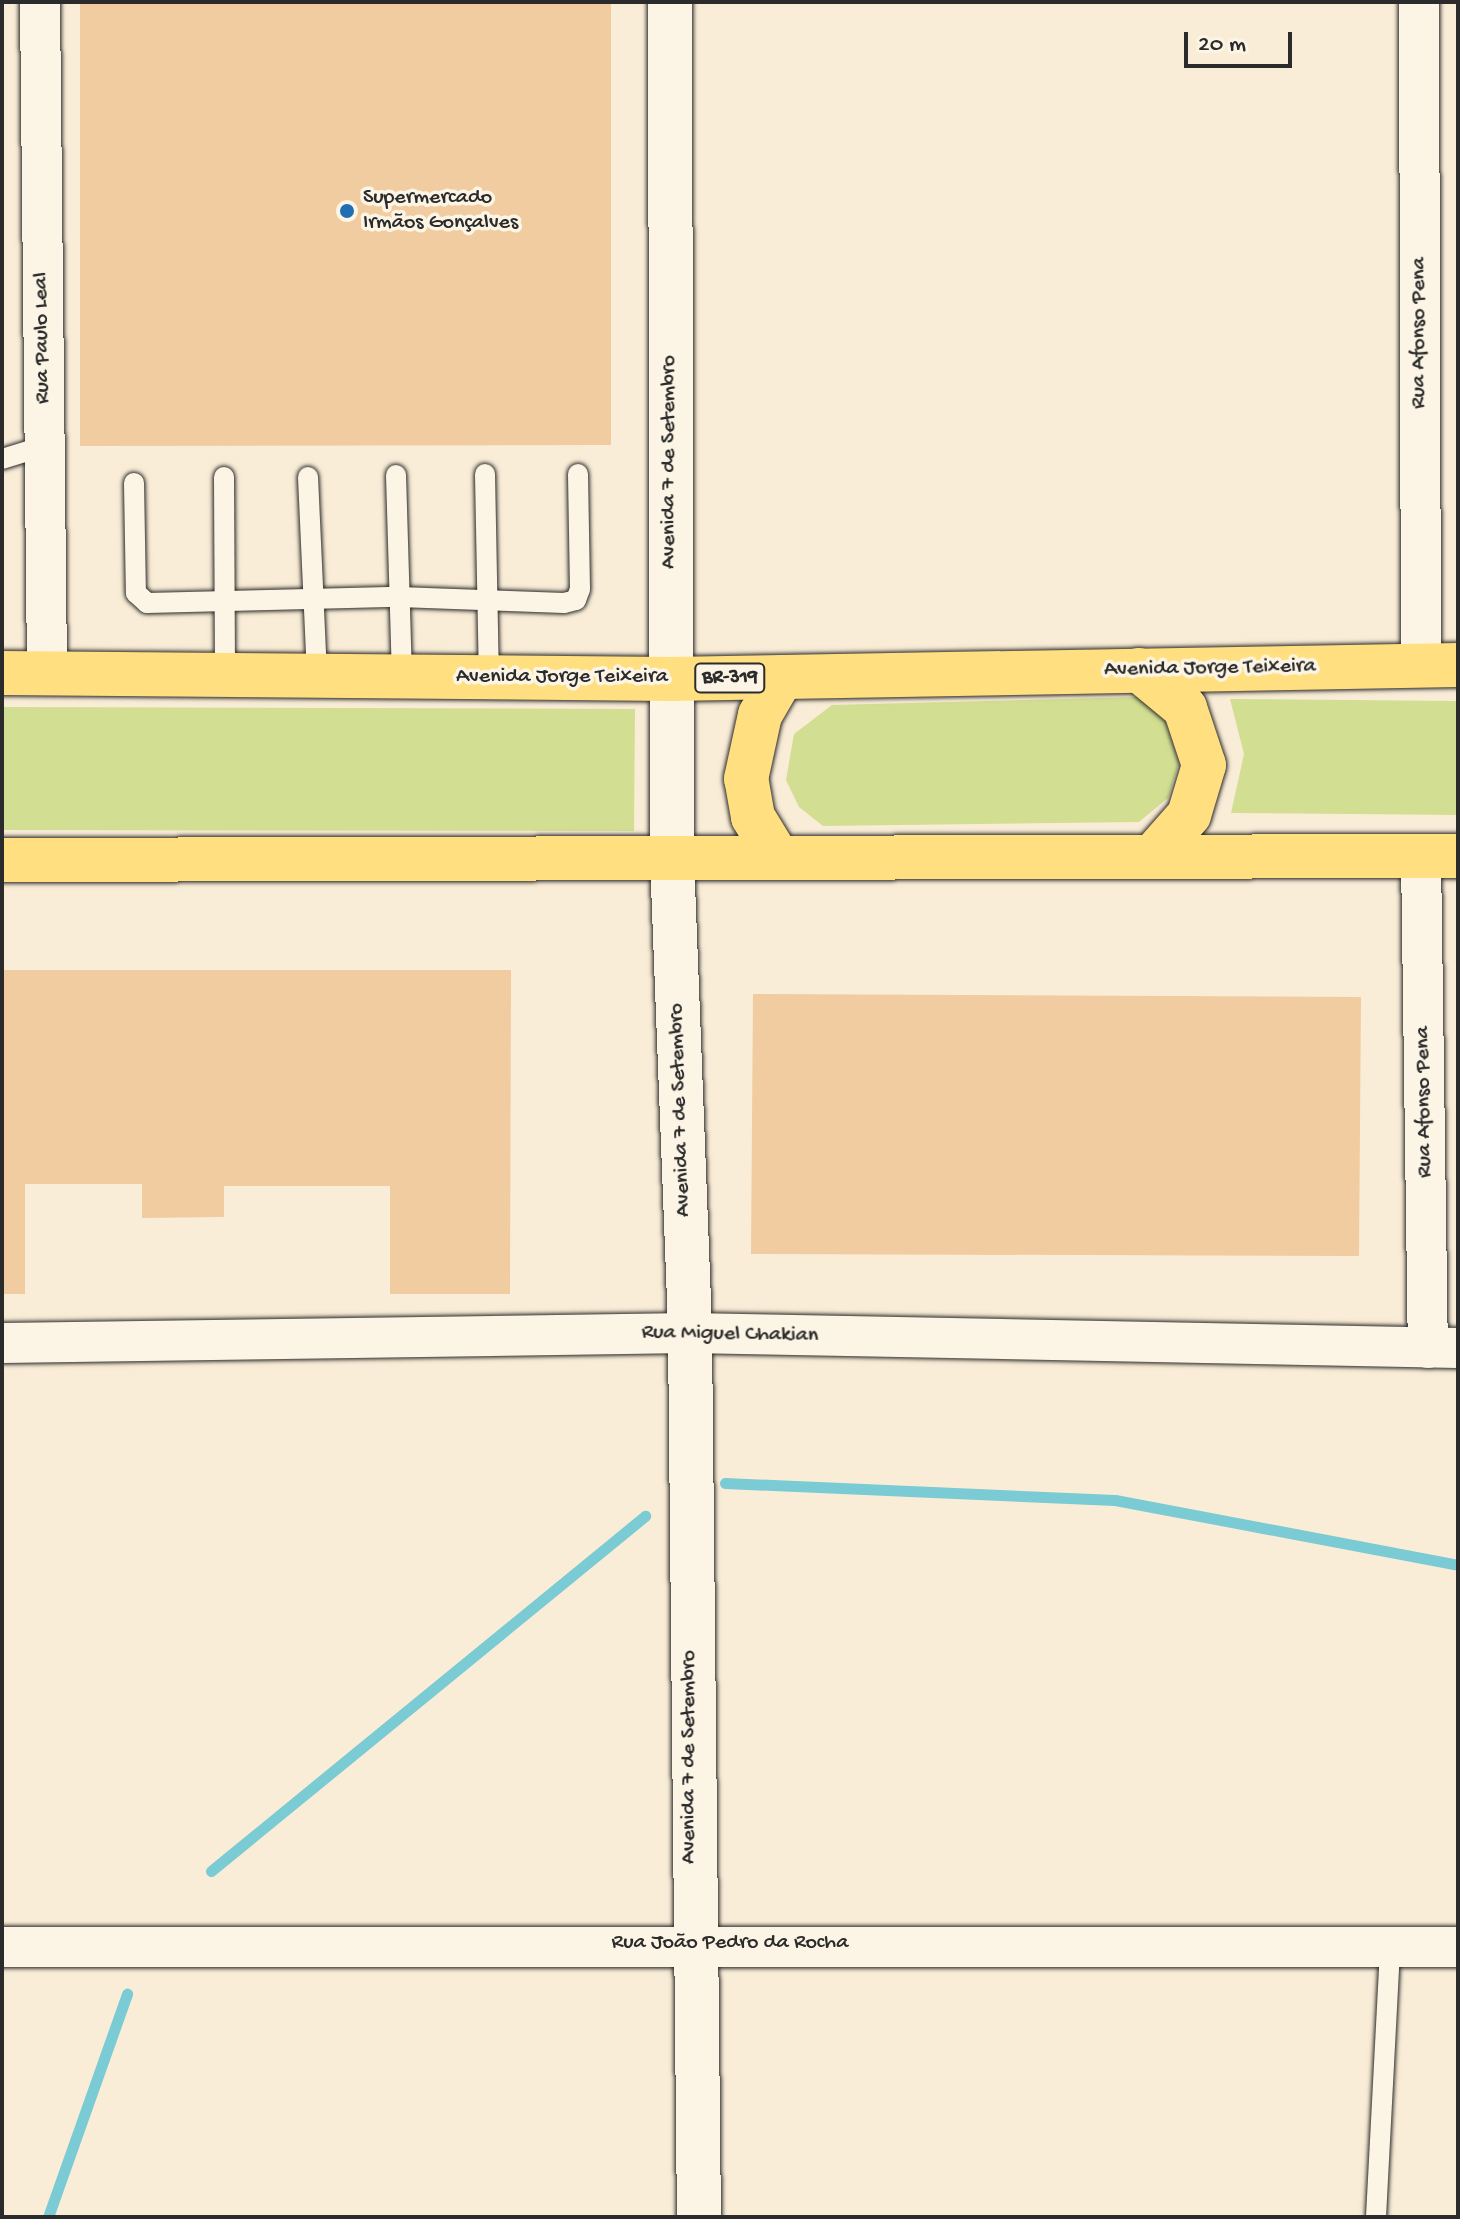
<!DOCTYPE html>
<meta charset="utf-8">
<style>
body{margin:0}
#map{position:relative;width:1460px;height:2219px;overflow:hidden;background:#faedd7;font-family:"Gochi Hand",sans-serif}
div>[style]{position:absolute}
.green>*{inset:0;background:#d2de91}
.stream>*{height:11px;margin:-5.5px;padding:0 5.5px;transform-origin:5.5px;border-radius:5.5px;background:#7acbd4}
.building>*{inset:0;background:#f0cca0}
.roads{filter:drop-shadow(0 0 2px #2b2b2b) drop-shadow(0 0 2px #2b2b2b)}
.service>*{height:20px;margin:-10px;padding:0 10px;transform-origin:10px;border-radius:10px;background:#fcf5e5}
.minor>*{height:40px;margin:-20px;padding:0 20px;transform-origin:20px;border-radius:20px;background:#fcf5e5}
.secondary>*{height:44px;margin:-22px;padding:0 22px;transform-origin:22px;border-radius:22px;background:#fcf5e5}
.trunk>*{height:44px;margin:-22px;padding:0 22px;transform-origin:22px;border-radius:22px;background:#ffdf80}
.dots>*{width:22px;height:22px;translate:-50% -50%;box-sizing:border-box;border:4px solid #fcf5e5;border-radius:50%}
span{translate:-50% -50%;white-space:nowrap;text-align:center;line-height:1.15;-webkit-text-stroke:7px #fcf5e5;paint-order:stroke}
.shield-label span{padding:2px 6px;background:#fcf5e5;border:2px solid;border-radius:6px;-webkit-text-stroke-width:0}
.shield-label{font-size:20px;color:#2b2b2b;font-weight:700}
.poi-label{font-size:22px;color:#2b2b2b}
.left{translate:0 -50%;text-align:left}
.street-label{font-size:22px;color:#2b2b2b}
.frame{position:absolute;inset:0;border:4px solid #2b2b2b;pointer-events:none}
.scale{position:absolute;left:1184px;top:32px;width:108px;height:36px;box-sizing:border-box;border:4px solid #2b2b2b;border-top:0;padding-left:10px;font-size:24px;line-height:28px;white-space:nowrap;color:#2b2b2b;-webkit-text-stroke:6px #fcf5e5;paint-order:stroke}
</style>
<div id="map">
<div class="green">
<i style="clip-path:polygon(1139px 697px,1164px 717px,1179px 763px,1168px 798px,1139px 822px,823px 826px,799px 807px,786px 780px,794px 734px,832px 705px)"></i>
<i style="clip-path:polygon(1230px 699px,1458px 701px,1458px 815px,1231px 813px,1244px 754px)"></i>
<i style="clip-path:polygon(2px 707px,635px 709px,634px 831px,2px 830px)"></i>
</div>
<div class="stream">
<i style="left:725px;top:1483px;width:390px;rotate:2.5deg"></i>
<i style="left:1115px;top:1500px;width:349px;rotate:10.7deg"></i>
<i style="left:211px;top:1871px;width:561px;rotate:-39.28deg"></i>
<i style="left:48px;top:2217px;width:237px;rotate:-70.5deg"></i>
</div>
<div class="building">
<i style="clip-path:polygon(80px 2px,611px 2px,611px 445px,80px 446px)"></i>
<i style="clip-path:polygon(2px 970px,511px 970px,510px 1294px,390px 1294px,390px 1186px,224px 1186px,224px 1217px,142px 1218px,142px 1184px,25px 1184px,25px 1294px,2px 1294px)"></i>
<i style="clip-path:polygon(753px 994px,1361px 997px,1359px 1256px,751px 1254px)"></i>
</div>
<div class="roads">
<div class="service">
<i style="left:2px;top:459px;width:44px;rotate:-17.2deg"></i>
<i style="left:485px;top:474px;width:204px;rotate:88.9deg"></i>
<i style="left:396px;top:475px;width:202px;rotate:88.3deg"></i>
<i style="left:224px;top:477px;width:198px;rotate:89.7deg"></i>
<i style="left:308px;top:477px;width:200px;rotate:87.4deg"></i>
<i style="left:134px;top:483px;width:110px;rotate:89deg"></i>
<i style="left:136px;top:593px;width:15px;rotate:42deg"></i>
<i style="left:147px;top:603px;width:252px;rotate:-1.4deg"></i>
<i style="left:399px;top:597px;width:165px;rotate:2.1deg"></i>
<i style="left:564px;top:603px;width:12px;rotate:-14deg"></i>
<i style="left:576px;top:600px;width:12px;rotate:-70deg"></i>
<i style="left:580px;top:589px;width:115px;rotate:-91deg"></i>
<i style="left:1376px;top:2217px;width:270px;rotate:-87deg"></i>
</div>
<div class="minor">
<i style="left:40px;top:2px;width:671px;rotate:89.4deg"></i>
<i style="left:1419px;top:2px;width:662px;rotate:89.83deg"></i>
<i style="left:1421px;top:856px;width:492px;rotate:89.2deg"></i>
<i style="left:2px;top:1343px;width:688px;rotate:-0.83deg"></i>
<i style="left:690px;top:1333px;width:768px;rotate:1.12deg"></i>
<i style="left:2px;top:1947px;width:1456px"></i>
</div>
<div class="secondary">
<i style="left:670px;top:2px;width:856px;rotate:89.87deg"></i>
<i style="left:672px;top:858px;width:475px;rotate:87.8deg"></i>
<i style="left:690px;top:1333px;width:884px;rotate:89.42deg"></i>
</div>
<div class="trunk">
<i style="left:1139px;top:670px;width:60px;rotate:39.6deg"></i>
<i style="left:1185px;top:708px;width:60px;rotate:71.6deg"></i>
<i style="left:1204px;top:765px;width:52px;rotate:106.7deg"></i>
<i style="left:1189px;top:815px;width:56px;rotate:131.4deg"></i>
<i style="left:2px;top:673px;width:669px;rotate:0.51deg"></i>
<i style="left:671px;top:679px;width:787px;rotate:-1.02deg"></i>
<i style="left:778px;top:858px;width:48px;rotate:-121.4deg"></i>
<i style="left:753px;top:817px;width:39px;rotate:-100deg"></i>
<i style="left:746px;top:779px;width:66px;rotate:-77.7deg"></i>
<i style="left:760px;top:715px;width:44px;rotate:-59.9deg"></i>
<i style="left:2px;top:860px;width:1456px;rotate:-0.16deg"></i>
</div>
</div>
<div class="dots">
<i style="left:347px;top:211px;background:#1f6fb2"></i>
</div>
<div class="shield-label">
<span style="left:730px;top:678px">BR-319</span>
</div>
<div class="poi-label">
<span class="left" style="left:363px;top:211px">Supermercado<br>Irmãos Gonçalves</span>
</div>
<div class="street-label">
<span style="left:1420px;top:333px;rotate:-90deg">Rua Afonso Pena</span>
<span style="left:43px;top:338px;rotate:-91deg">Rua Paulo Leal</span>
<span style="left:670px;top:462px;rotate:-90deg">Avenida 7 de Setembro</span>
<span style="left:1210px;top:669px;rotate:-1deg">Avenida Jorge Teixeira</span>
<span style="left:562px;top:678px">Avenida Jorge Teixeira</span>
<span style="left:1425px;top:1102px;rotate:-91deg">Rua Afonso Pena</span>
<span style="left:681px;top:1110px;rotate:-92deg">Avenida 7 de Setembro</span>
<span style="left:730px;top:1335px;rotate:1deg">Rua Miguel Chakian</span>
<span style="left:690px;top:1757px;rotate:-90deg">Avenida 7 de Setembro</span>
<span style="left:730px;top:1944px">Rua João Pedro da Rocha</span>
</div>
<div class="frame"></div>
<div class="scale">20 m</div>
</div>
